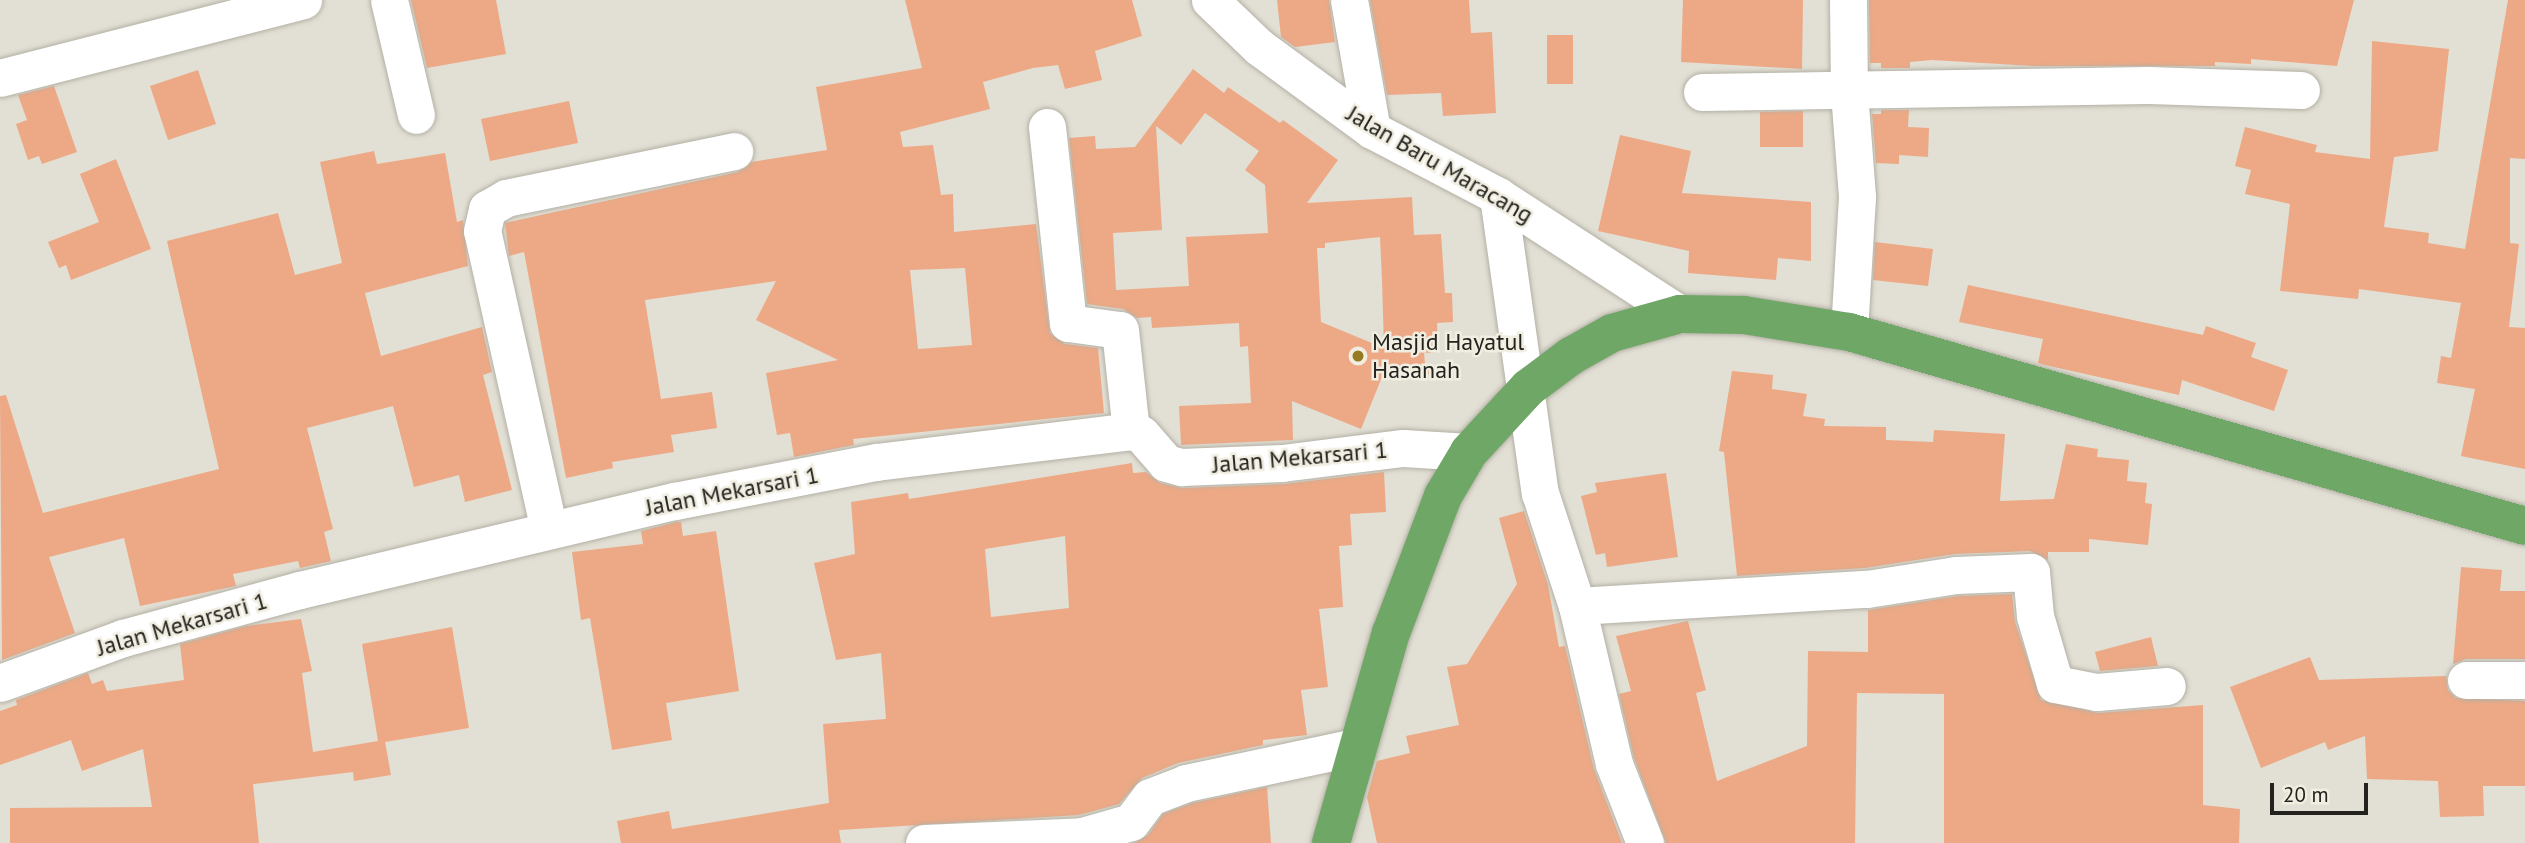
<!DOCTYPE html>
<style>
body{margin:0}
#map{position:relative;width:2525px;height:843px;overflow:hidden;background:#e2dfd4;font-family:"PT Sans",sans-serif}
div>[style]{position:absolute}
.building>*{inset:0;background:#eda985}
.roads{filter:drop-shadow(0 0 2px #b3b0a5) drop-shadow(0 0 2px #b3b0a5)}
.street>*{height:37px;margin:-18.5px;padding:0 18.5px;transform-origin:18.5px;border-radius:18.5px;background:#fff}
.highway>*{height:38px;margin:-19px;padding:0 19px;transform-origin:19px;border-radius:19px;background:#6fa766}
.dots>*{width:19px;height:19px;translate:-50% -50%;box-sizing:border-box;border:4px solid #f0ede1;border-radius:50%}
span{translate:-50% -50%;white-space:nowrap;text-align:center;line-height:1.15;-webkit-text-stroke:5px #f0ede1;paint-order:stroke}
.street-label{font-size:24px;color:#23221e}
.poi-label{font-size:24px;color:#23221e}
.left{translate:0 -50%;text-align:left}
.scale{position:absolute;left:2270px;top:783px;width:98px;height:32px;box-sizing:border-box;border:4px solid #23221e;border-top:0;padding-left:9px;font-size:21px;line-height:24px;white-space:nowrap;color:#23221e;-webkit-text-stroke:5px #f0ede1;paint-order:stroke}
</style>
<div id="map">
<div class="building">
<i style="clip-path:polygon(411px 0,496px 0,506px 54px,427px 68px)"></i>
<i style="clip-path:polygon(evenodd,905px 0,1132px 0,1142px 36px,1095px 51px,1102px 80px,1065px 89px,1058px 65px,1033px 68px,983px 82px,990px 109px,900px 132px,903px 147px,933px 145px,941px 195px,953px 194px,954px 232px,1036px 224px,1050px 333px,1065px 344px,1098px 348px,1104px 413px,853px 439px,854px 445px,794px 457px,790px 433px,777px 435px,766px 373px,838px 360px,756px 320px,776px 281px,645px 300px,661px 399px,712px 392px,717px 428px,671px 435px,674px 452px,612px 462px,613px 468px,566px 478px,524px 252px,509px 256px,505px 223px,738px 172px,751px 162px,827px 150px,816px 87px,922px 68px,905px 0,965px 268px,972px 345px,918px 349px,910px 270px,965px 268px)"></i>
<i style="clip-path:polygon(1277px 0,1329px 0,1335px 42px,1295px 47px,1281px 37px)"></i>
<i style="clip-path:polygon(1370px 0,1469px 0,1471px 33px,1492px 32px,1496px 113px,1443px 116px,1441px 93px,1387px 95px)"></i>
<i style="clip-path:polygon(1683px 0,1803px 0,1802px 69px,1681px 62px)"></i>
<i style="clip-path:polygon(1869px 0,2354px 0,2337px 66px,2251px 59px,2251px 64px,2215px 62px,2215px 66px,2036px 66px,1932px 60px,1910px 62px,1910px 68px,1881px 68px,1881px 63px,1870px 63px)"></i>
<i style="clip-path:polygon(2508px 0,2525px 0,2525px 159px,2510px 158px,2510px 243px,2519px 244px,2509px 327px,2525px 328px,2525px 469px,2461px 456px,2475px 389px,2437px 383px,2441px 356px,2451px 358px,2461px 303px,2359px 289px,2358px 299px,2280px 291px,2290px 204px,2245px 194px,2251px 170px,2235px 166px,2245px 127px,2317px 145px,2315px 152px,2370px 159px,2372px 41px,2449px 49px,2438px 151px,2394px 157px,2384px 227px,2429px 233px,2428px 243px,2465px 249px)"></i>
<i style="clip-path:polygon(1547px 35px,1573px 35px,1573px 84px,1547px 84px)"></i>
<i style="clip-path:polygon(evenodd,1193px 69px,1224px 93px,1228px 87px,1280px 123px,1283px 120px,1338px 160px,1307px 203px,1412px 197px,1414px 235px,1441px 234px,1445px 293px,1452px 293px,1453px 322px,1437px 323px,1438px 352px,1424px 353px,1425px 365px,1449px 374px,1382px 377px,1361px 429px,1292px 401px,1293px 440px,1181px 445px,1179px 406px,1251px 403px,1248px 346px,1240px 347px,1239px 323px,1152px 328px,1151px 317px,1137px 318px,1123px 309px,1087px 304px,1069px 138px,1095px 136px,1096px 149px,1135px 147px,1193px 69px,1205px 113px,1259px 151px,1245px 170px,1265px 185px,1268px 233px,1186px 237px,1189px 286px,1116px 290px,1113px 233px,1162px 230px,1156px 126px,1181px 145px,1205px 113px,1193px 69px,1380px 237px,1382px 280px,1384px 348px,1321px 322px,1317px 248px,1325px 248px,1325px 243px,1380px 237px)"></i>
<i style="clip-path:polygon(198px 70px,216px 124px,168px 140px,150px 86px)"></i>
<i style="clip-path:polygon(54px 86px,77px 152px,42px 164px,39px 156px,28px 160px,16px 124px,27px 120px,18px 95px)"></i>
<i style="clip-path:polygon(569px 101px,578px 143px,490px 161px,481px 119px)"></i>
<i style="clip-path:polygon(1881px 110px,1909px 110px,1908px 127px,1929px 128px,1928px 157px,1899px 155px,1899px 164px,1876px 163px,1872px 114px,1881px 114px)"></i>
<i style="clip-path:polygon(1803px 111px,1803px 147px,1760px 147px,1760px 112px)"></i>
<i style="clip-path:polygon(1620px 135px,1691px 151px,1682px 193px,1811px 202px,1811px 261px,1778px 258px,1776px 280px,1688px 273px,1689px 251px,1598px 231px)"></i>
<i style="clip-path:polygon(374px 151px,377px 164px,445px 153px,457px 222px,463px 220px,468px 266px,365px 293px,381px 356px,482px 327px,492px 372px,483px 375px,512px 490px,465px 502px,459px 475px,414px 487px,393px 406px,307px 428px,333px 529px,324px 532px,331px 561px,300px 568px,298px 561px,233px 574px,236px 586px,140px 606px,124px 538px,49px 557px,75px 633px,2px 660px,0 396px,6px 395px,43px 513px,219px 469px,167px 241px,278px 213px,295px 275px,342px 263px,320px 162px)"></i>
<i style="clip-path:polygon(116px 159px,151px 249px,71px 280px,66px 265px,59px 268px,48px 242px,99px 222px,80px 174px)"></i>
<i style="clip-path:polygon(1875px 242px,1933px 249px,1928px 286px,1873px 280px)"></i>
<i style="clip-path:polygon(1968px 285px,2203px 335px,2206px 326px,2256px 343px,2251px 357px,2288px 370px,2274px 411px,2182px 380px,2179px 395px,2045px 365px,2038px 363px,2043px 339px,1959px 322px)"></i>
<i style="clip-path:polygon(1732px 371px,1773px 375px,1772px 389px,1807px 394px,1803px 416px,1825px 419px,1824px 426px,1886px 427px,1886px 440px,1933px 442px,1934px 430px,2005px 434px,2000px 501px,2054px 499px,2066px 444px,2098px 449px,2097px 457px,2129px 460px,2127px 481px,2147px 483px,2145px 503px,2152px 504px,2148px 545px,2089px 539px,2089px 552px,2048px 552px,2048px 560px,2030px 551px,1955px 554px,1865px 568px,1737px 576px,1724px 452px,1719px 451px)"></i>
<i style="clip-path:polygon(evenodd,1132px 463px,1133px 473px,1146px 472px,1160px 483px,1182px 488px,1284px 484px,1384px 472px,1386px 512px,1350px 514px,1352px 545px,1339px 546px,1343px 607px,1319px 609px,1328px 687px,1301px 690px,1307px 735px,1263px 740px,1263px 745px,1178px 763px,1142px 778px,1119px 804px,1079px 815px,839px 830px,841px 843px,621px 843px,617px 821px,669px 811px,672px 829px,829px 803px,823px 724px,886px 719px,881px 653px,836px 660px,814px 563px,855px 554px,851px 502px,908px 493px,909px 499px,1132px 463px,1065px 536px,1069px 608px,991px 617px,985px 549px,1065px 536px)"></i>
<i style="clip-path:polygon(1666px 473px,1678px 557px,1607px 567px,1605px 553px,1596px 555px,1581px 496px,1597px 492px,1595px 483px)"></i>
<i style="clip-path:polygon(1524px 511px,1548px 585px,1559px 647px,1565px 646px,1594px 769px,1622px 843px,1377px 843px,1367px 797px,1377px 761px,1410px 753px,1406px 736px,1459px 725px,1447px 667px,1467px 664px,1517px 584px,1499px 518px)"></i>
<i style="clip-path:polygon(676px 522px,681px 522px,683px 536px,716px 531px,739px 691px,666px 703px,672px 740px,612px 750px,590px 618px,581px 620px,572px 552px,643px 544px,641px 531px)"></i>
<i style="clip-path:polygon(2461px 567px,2502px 570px,2500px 591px,2525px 591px,2525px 659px,2466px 659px,2453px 664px)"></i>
<i style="clip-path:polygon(2012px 594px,2015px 622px,2041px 700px,2098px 713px,2203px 705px,2203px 805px,2240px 809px,2239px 843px,1944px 843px,1944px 694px,1857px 693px,1855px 843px,1666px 843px,1634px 758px,1619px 694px,1631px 691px,1616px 636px,1688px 621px,1706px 690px,1696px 693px,1717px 781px,1807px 746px,1808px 651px,1868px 652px,1868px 610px,1958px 596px)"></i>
<i style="clip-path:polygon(301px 619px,312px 671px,302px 673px,313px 752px,378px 741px,362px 644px,452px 627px,469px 728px,385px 742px,391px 775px,354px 781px,353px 772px,253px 784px,259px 843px,10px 843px,10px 808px,152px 807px,143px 749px,82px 771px,71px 740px,0 765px,0 711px,17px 705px,16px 700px,88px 673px,92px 684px,103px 680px,107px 691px,184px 680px,180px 644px,246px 626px)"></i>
<i style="clip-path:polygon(2151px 637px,2158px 666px,2100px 671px,2095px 652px)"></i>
<i style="clip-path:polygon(2310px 657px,2319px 680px,2446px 676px,2448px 690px,2456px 698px,2525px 701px,2525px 786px,2483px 786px,2484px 816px,2440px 817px,2438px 781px,2367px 779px,2365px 736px,2328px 750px,2325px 742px,2261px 768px,2230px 687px)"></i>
<i style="clip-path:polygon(1267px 787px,1271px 843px,1134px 843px,1148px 835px,1163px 814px,1192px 803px)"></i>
</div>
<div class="roads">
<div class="street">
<i style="left:389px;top:0;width:118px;rotate:76.8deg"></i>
<i style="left:1210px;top:0;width:68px;rotate:43.8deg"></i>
<i style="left:1259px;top:47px;width:140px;rotate:36.3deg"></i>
<i style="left:1372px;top:130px;width:142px;rotate:27.6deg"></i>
<i style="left:1498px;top:196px;width:217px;rotate:33deg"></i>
<i style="left:1349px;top:0;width:132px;rotate:80deg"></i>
<i style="left:1848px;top:0;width:92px;rotate:89.4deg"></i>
<i style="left:1849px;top:92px;width:105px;rotate:85.6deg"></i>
<i style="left:1857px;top:197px;width:135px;rotate:93.4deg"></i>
<i style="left:0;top:78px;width:313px;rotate:-14.4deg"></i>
<i style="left:1702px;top:92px;width:446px;rotate:-0.9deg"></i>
<i style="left:2148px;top:85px;width:153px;rotate:1.9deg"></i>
<i style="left:1047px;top:127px;width:197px;rotate:83.9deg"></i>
<i style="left:1068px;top:323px;width:52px;rotate:7.7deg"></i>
<i style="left:1120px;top:330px;width:102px;rotate:83.8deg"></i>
<i style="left:1498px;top:196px;width:300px;rotate:82deg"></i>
<i style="left:1540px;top:493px;width:119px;rotate:71.9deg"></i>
<i style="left:1577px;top:606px;width:162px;rotate:76.8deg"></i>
<i style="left:1614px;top:764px;width:85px;rotate:68.6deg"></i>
<i style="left:549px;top:530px;width:306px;rotate:-102.6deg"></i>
<i style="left:482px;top:231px;width:23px;rotate:-77deg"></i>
<i style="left:487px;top:209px;width:22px;rotate:-30deg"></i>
<i style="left:506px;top:198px;width:233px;rotate:-11.6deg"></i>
<i style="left:1577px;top:606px;width:290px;rotate:-3.4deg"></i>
<i style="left:1867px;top:589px;width:90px;rotate:-8.9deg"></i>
<i style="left:1956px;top:575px;width:75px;rotate:-2.3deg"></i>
<i style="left:2031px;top:572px;width:44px;rotate:84.8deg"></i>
<i style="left:2035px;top:616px;width:71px;rotate:73.6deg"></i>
<i style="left:2055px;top:684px;width:43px;rotate:10.8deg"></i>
<i style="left:2097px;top:692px;width:70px;rotate:-4.9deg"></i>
<i style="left:2466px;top:680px;width:59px"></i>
<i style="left:0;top:683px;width:131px;rotate:-20.1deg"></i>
<i style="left:123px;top:638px;width:183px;rotate:-15.2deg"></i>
<i style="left:300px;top:590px;width:385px;rotate:-13.4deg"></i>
<i style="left:675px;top:501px;width:205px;rotate:-11deg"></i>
<i style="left:876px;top:462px;width:257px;rotate:-6.9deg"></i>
<i style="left:1131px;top:431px;width:10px;rotate:17deg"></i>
<i style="left:1141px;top:434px;width:38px;rotate:49deg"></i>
<i style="left:1166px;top:463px;width:16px;rotate:15deg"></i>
<i style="left:1181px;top:467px;width:101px;rotate:-2.3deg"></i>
<i style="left:1282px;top:463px;width:122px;rotate:-7.1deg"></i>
<i style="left:1403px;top:448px;width:66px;rotate:3.5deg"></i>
<i style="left:924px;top:843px;width:158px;rotate:-2.5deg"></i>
<i style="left:1082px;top:836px;width:51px;rotate:-15.9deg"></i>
<i style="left:1131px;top:822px;width:31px;rotate:-53deg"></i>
<i style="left:1150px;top:797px;width:39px;rotate:-21deg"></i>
<i style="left:1186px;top:783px;width:173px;rotate:-12deg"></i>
</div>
<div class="highway">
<i style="left:1331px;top:843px;width:218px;rotate:-74.1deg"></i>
<i style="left:1391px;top:633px;width:147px;rotate:-69.2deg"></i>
<i style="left:1443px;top:496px;width:51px;rotate:-59.4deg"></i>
<i style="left:1469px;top:452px;width:87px;rotate:-47.3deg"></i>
<i style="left:1528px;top:388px;width:54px;rotate:-36.7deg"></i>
<i style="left:1571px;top:356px;width:47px;rotate:-29.3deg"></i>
<i style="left:1612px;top:333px;width:71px;rotate:-15.6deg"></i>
<i style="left:1680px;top:314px;width:64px;rotate:0.9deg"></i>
<i style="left:1744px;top:315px;width:106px;rotate:9.2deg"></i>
<i style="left:1849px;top:332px;width:703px;rotate:16.01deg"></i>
</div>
</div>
<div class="dots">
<i style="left:1358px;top:356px;background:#977921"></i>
</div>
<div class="street-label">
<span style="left:1440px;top:164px;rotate:30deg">Jalan Baru Maracang</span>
<span style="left:1300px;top:457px;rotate:-5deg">Jalan Mekarsari 1</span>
<span style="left:732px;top:491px;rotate:-11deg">Jalan Mekarsari 1</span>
<span style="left:182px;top:624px;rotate:-16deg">Jalan Mekarsari 1</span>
</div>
<div class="poi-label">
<span class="left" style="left:1372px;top:356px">Masjid Hayatul<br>Hasanah</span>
</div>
<div class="scale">20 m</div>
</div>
